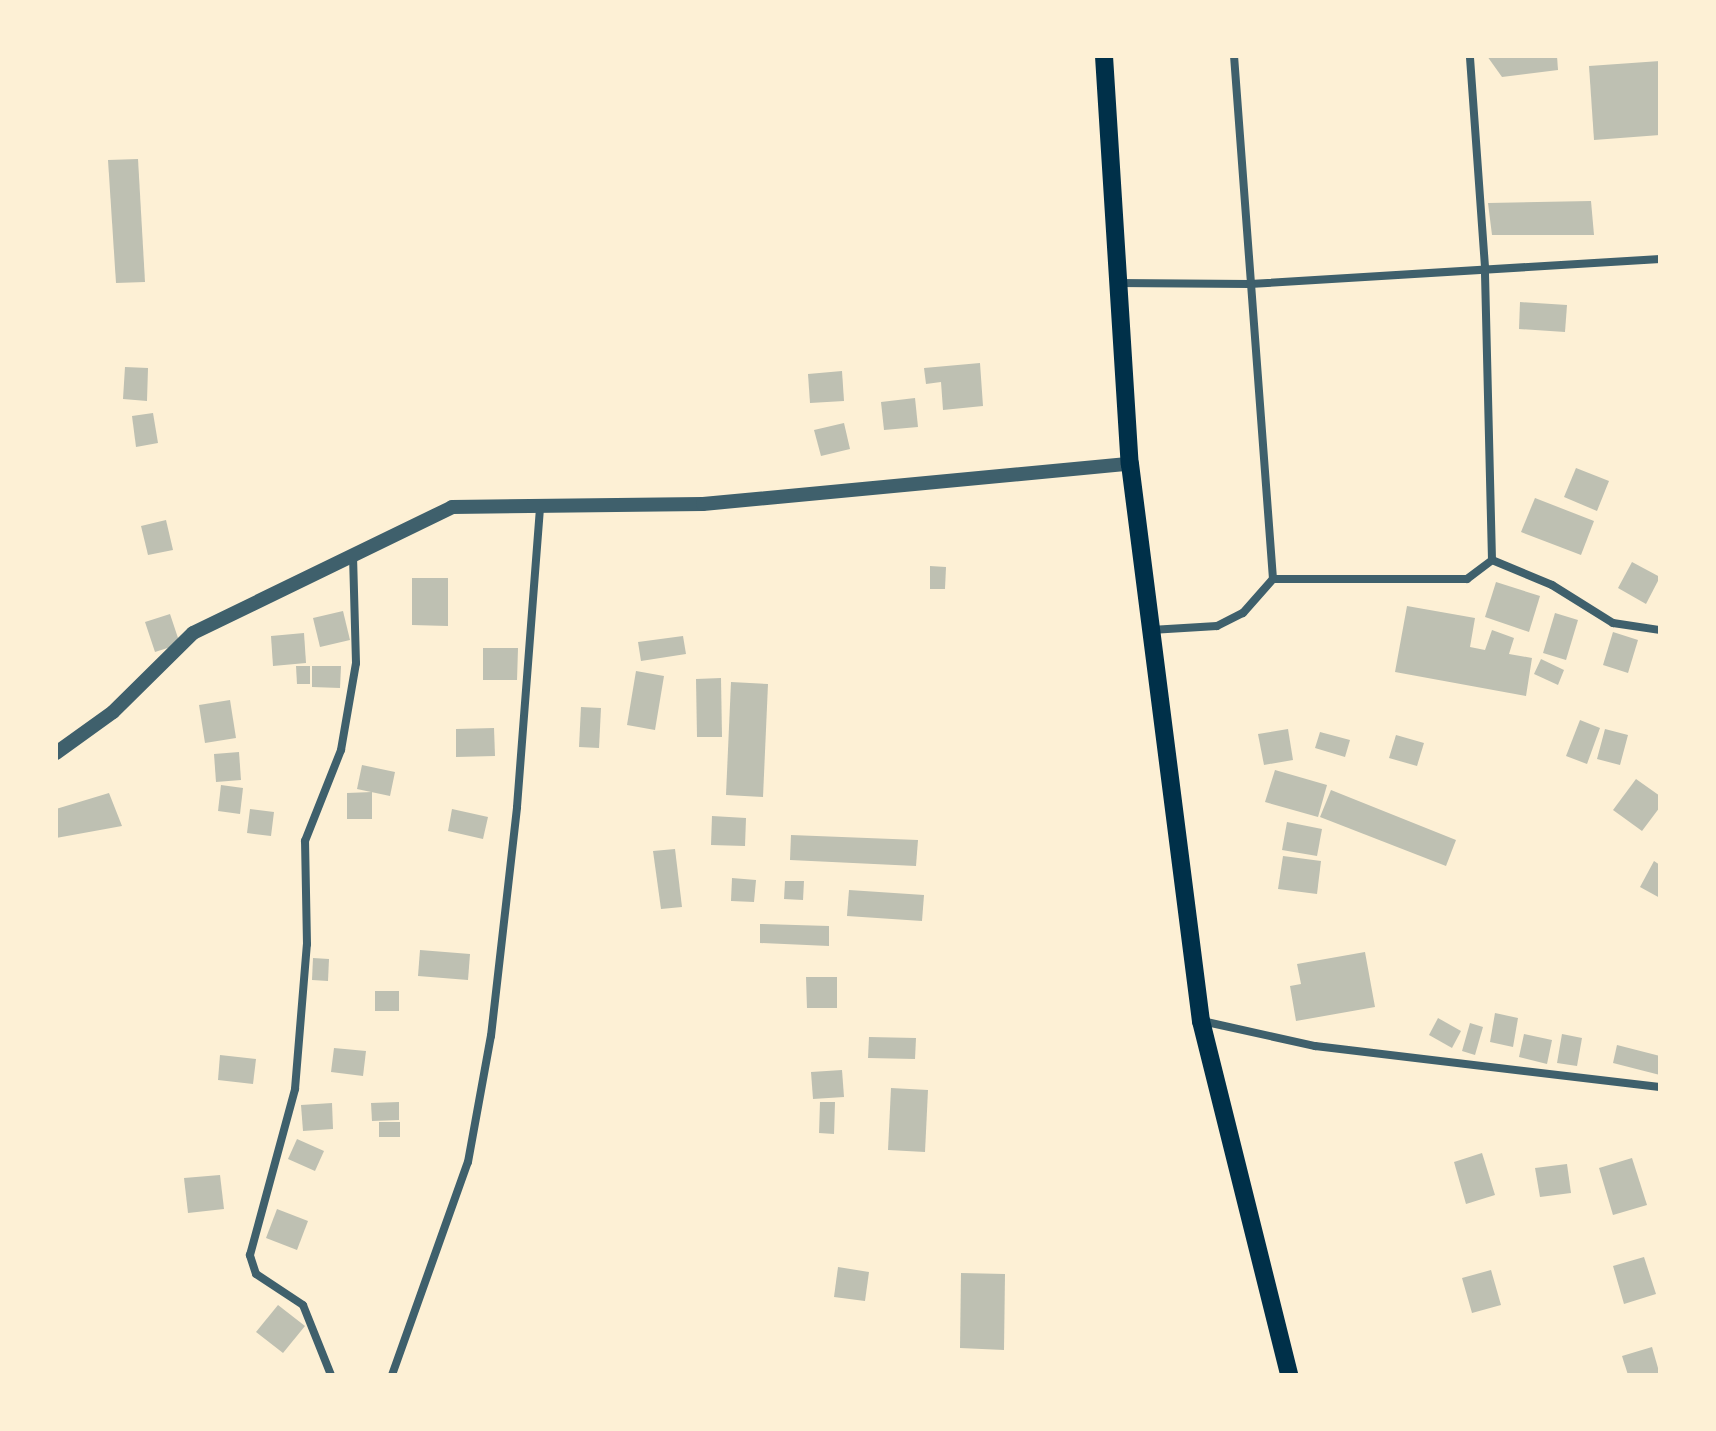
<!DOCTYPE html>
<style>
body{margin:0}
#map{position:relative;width:1716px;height:1431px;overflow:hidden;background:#fdf0d5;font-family:"Alegreya Sans",sans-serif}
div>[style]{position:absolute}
.building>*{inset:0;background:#bec0b2}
.minor>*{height:8px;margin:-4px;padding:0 4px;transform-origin:4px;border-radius:4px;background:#3f606c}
.tertiary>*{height:14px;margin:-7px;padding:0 7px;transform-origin:7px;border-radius:7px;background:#3f606c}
.trunk>*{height:18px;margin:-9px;padding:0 9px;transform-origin:9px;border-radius:9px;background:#003049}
span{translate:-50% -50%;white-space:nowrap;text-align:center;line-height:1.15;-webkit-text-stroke:6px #fdf0d5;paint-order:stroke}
.frame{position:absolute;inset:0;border:58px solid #fdf0d5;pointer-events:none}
</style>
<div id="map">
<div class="building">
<i style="clip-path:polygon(1487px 56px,1557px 56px,1558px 70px,1502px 77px)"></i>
<i style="clip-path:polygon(1660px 61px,1660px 135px,1594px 140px,1589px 66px)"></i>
<i style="clip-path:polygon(138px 159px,145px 282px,116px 283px,108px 160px)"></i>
<i style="clip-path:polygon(1591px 201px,1594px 235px,1492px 235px,1488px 203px)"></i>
<i style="clip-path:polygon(1520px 302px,1567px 305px,1565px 332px,1519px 329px)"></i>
<i style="clip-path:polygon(980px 363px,983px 406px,943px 410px,941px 382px,926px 384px,924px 368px)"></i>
<i style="clip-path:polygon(125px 367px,148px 368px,147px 401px,123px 399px)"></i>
<i style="clip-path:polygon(842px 371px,844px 401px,810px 403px,808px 374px)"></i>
<i style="clip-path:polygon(915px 398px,918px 427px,884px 430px,881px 402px)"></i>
<i style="clip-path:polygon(153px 413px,158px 443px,136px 447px,132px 416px)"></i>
<i style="clip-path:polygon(844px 423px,850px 449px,821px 456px,814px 430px)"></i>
<i style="clip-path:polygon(1576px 468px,1609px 481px,1597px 511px,1564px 497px)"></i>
<i style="clip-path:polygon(1535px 498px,1594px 521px,1581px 555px,1521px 532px)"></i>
<i style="clip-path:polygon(166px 520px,173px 550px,148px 555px,141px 526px)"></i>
<i style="clip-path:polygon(1632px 562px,1660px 577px,1646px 604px,1618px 588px)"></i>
<i style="clip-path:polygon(930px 566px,946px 567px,945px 589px,930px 589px)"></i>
<i style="clip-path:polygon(412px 578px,448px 578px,448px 626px,412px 625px)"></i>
<i style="clip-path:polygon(1496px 582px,1540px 596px,1529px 632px,1485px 617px)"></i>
<i style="clip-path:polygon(1407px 606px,1475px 618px,1470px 647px,1485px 650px,1492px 630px,1514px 638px,1509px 654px,1532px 658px,1526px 696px,1395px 672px)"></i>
<i style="clip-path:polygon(343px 611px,350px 640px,320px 647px,313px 618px)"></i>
<i style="clip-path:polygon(1555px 613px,1578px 620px,1566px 660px,1543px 653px)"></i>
<i style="clip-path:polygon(170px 614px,180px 644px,155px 652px,145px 622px)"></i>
<i style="clip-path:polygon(1613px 632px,1638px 640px,1628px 673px,1603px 665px)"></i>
<i style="clip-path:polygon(304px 633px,306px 663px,273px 666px,271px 636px)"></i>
<i style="clip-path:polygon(683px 636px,686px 654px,641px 661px,638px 642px)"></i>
<i style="clip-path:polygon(483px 648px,518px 648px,517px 680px,483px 680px)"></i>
<i style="clip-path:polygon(1541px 659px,1564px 670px,1558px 685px,1534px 674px)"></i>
<i style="clip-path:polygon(296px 666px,310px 666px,310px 684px,297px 684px)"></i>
<i style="clip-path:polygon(312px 666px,341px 666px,340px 688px,312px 687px)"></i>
<i style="clip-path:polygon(636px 671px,664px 676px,655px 730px,627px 725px)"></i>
<i style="clip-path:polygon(721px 678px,722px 737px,697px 737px,696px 679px)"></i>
<i style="clip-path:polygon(731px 682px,768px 684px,763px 797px,726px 795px)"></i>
<i style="clip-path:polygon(230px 700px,236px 738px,205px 743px,199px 705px)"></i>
<i style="clip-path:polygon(581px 707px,601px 708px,599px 748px,579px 747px)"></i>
<i style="clip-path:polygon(1580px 720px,1600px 728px,1587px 764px,1566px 756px)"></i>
<i style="clip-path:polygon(494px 728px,495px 756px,456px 757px,456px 729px)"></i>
<i style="clip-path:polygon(1288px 729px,1293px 760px,1264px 765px,1258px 734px)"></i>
<i style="clip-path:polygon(1605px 729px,1628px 735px,1620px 765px,1597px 759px)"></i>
<i style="clip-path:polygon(1320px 732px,1350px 740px,1345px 757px,1315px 748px)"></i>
<i style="clip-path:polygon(1396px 735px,1424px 743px,1417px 766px,1389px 758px)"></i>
<i style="clip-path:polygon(239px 752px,241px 780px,216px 782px,214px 754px)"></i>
<i style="clip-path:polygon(362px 765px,395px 772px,390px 796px,357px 789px)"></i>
<i style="clip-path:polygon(1275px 770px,1327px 785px,1318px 817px,1265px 802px)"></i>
<i style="clip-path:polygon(1636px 779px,1660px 796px,1660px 807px,1642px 831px,1613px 810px)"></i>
<i style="clip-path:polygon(221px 785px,243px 788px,240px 814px,218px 811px)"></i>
<i style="clip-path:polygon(1331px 790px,1456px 840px,1446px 866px,1320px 817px)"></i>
<i style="clip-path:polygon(372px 792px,372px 819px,347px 819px,347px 793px)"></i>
<i style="clip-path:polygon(109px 793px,122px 826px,56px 838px,56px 809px)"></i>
<i style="clip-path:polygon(250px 809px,274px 812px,271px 836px,247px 833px)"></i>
<i style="clip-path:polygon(452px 809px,488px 817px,483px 839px,448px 831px)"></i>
<i style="clip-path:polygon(712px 816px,746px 818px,745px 846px,711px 845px)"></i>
<i style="clip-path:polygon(1287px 822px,1322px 829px,1317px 856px,1282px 850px)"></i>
<i style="clip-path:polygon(791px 835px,918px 840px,916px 866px,790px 860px)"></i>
<i style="clip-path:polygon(675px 849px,682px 907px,661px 909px,653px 851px)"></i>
<i style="clip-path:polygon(1283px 856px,1321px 861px,1317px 894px,1278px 889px)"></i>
<i style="clip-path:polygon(1654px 861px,1660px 865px,1660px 898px,1640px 887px)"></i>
<i style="clip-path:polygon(732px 878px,756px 880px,754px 902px,731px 901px)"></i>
<i style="clip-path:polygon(785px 881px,804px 881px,803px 900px,784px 899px)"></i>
<i style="clip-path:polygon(849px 890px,924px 895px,922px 921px,847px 916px)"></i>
<i style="clip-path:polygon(760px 924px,829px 926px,829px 946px,760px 943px)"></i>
<i style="clip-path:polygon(420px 950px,470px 954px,468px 980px,418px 976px)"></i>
<i style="clip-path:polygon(1365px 952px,1375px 1007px,1296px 1021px,1290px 986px,1301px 984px,1297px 964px)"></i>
<i style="clip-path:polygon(313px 958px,329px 959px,328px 981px,312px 980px)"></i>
<i style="clip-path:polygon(806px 977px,837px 977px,837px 1008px,807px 1008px)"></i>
<i style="clip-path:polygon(375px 991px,399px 991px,399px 1011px,375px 1011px)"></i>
<i style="clip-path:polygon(1495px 1013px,1518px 1018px,1513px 1047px,1490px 1042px)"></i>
<i style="clip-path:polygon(1438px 1018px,1461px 1031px,1452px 1048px,1429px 1035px)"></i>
<i style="clip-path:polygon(1470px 1023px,1483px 1027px,1475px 1055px,1462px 1051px)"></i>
<i style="clip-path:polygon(1524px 1034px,1552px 1040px,1547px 1064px,1519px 1057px)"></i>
<i style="clip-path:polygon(1562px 1034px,1582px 1038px,1577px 1066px,1557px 1063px)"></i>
<i style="clip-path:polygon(869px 1037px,916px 1038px,915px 1059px,868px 1058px)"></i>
<i style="clip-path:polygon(1617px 1045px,1660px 1056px,1660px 1075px,1613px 1063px)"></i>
<i style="clip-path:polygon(334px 1048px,366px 1051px,363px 1076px,331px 1072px)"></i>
<i style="clip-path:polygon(220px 1055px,256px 1059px,253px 1084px,218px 1080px)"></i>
<i style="clip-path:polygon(842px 1070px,844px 1097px,813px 1099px,811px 1072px)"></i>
<i style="clip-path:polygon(891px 1088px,928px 1090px,925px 1152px,888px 1150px)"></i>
<i style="clip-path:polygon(399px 1102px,399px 1120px,372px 1121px,371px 1103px)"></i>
<i style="clip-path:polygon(820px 1102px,835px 1102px,834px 1134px,819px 1133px)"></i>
<i style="clip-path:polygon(332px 1103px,333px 1129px,303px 1131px,301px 1105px)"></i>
<i style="clip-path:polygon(379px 1122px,400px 1122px,400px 1137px,379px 1137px)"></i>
<i style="clip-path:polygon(297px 1139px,324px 1151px,315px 1171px,288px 1159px)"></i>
<i style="clip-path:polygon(1482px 1153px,1495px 1195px,1466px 1204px,1454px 1162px)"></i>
<i style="clip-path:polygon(1632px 1158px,1647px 1205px,1613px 1215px,1599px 1168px)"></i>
<i style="clip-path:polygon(1567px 1164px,1571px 1193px,1540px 1197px,1535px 1168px)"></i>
<i style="clip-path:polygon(220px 1175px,224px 1209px,188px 1213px,184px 1178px)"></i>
<i style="clip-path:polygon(277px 1209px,308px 1221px,297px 1250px,266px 1238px)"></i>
<i style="clip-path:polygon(1644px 1257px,1656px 1294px,1624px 1304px,1613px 1266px)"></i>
<i style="clip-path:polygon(838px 1267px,869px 1272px,865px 1301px,834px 1297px)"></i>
<i style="clip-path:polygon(1491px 1270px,1501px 1305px,1472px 1313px,1462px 1278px)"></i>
<i style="clip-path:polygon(961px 1273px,1005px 1274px,1004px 1350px,960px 1348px)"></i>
<i style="clip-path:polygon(278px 1305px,305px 1326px,283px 1353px,256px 1332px)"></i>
<i style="clip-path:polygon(1652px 1347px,1660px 1375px,1628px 1375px,1622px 1356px)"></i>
</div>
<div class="minor">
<i style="left:1117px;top:283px;width:133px;rotate:0.4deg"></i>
<i style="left:1250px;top:284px;width:411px;rotate:-3.5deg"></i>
<i style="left:1492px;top:560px;width:65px;rotate:22.6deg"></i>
<i style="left:1552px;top:585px;width:72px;rotate:31.9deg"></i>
<i style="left:1613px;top:623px;width:48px;rotate:8.5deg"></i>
<i style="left:1273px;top:579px;width:194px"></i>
<i style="left:1467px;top:579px;width:31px;rotate:-37deg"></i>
<i style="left:1492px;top:560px;width:293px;rotate:-91.4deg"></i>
<i style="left:1485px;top:267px;width:212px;rotate:-94.1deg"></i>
<i style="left:1151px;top:630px;width:66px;rotate:-3.5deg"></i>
<i style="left:1217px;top:626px;width:29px;rotate:-27deg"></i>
<i style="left:1243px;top:613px;width:45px;rotate:-48.6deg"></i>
<i style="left:1273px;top:579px;width:524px;rotate:-94.26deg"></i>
<i style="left:1202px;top:1021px;width:116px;rotate:12.5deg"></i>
<i style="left:1315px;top:1046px;width:347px;rotate:6.8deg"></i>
<i style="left:331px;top:1375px;width:75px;rotate:-111.8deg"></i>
<i style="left:303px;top:1305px;width:56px;rotate:-146.6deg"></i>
<i style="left:256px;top:1274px;width:20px;rotate:-108deg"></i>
<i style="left:250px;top:1255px;width:172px;rotate:-74.8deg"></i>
<i style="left:295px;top:1089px;width:145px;rotate:-85.3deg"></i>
<i style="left:307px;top:944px;width:103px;rotate:-91.1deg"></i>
<i style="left:305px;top:841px;width:98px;rotate:-68.4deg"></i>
<i style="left:341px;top:750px;width:88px;rotate:-80.2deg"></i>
<i style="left:356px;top:663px;width:108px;rotate:-91.6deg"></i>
<i style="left:392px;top:1375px;width:226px;rotate:-70.4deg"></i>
<i style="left:468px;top:1162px;width:128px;rotate:-79.7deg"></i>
<i style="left:491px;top:1036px;width:230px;rotate:-83.5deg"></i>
<i style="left:517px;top:807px;width:302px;rotate:-85.6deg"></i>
</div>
<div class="tertiary">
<i style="left:56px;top:753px;width:70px;rotate:-35.7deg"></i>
<i style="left:113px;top:712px;width:112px;rotate:-44.6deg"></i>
<i style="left:193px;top:633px;width:288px;rotate:-25.9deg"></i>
<i style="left:452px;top:507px;width:251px;rotate:-0.7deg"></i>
<i style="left:703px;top:504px;width:429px;rotate:-5.4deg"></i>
</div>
<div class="trunk">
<i style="left:1104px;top:56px;width:409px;rotate:86.4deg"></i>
<i style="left:1130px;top:464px;width:562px;rotate:82.74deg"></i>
<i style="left:1201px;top:1021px;width:365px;rotate:76deg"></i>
</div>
<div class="frame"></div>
</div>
